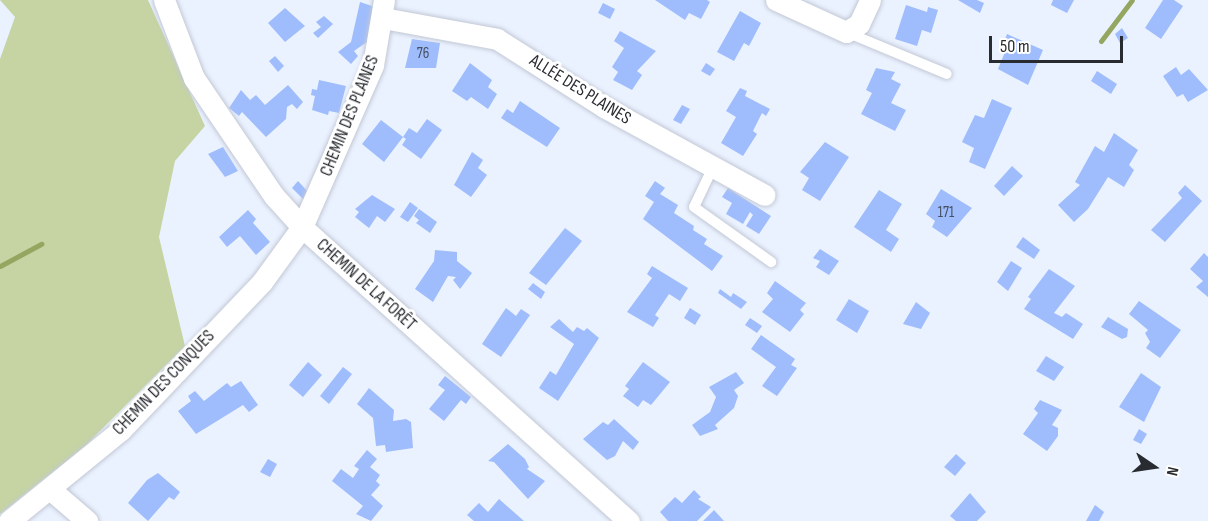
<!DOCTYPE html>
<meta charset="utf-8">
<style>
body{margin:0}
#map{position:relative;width:1208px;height:521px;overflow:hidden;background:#ebf2ff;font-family:"Sofia Sans Condensed",sans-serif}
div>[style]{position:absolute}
.green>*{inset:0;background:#c6d4a3}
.stream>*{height:5px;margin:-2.5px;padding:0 2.5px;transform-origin:2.5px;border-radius:2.5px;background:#94a660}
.building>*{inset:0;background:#9fbdfd}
.roads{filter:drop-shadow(0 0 2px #c2c8d5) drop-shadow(0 0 2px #c2c8d5)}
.lane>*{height:10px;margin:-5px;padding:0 5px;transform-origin:5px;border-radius:5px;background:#fff}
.street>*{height:21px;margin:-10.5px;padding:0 10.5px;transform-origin:10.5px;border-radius:10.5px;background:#fff}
span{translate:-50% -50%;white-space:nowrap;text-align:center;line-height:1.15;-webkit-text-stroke:6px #fff;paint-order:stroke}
.number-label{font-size:15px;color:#465063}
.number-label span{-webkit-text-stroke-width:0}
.street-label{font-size:18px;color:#282b30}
.north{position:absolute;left:1124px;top:437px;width:60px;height:60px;-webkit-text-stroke:4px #fff;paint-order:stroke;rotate:103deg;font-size:16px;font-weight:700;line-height:24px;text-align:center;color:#282b30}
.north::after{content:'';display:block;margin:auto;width:21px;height:27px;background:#282b30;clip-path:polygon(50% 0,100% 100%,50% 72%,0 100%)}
.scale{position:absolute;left:989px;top:36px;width:134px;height:27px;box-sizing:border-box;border:3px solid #282b30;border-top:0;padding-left:8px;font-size:18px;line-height:21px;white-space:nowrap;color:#282b30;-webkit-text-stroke:4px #fff;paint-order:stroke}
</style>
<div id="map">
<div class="green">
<i style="clip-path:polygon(0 0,148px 0,205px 126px,175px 161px,159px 237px,185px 346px,86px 445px,0 514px,0 59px,15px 17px)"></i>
</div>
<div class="stream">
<i style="left:1101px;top:41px;width:51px;rotate:-52.9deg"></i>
<i style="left:0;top:266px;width:47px;rotate:-28.2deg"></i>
</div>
<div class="building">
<i style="clip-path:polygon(655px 0,707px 0,710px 2px,701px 19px,689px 13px,685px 20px)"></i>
<i style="clip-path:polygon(958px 0,977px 0,984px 3px,980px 13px)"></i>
<i style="clip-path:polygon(1053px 0,1074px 0,1067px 13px,1051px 5px)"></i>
<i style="clip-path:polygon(1163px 0,1174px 0,1183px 6px,1161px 39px,1145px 28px)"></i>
<i style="clip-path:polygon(360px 2px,375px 7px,367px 42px,354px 51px,358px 56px,351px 64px,338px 52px,351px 42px)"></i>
<i style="clip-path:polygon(603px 3px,615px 9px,610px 19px,598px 13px)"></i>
<i style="clip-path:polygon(906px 5px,927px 12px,928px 7px,938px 10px,931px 33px,922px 30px,917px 46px,895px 39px)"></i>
<i style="clip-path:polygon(285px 8px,305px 26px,285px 42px,268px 23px)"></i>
<i style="clip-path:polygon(740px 11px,761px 23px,749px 46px,744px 43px,734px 61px,717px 52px)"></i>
<i style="clip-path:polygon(324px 16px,333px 24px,318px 38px,313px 33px,321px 27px,316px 22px)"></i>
<i style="clip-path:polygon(1122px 28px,1128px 38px,1120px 43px,1115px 34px)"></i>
<i style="clip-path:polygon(620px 31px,656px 51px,637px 71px,642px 75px,632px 90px,613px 80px,618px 72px,612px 67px,624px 48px,614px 41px)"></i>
<i style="clip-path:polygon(1007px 34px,1043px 50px,1028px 85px,998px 69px,1007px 47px,1003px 45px)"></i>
<i style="clip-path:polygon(412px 39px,440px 43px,436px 68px,405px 68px)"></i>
<i style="clip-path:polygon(275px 56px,284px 66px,278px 72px,269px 61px)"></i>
<i style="clip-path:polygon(470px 63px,492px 80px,488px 87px,497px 94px,488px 109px,471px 97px,467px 101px,452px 91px)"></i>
<i style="clip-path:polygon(706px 63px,715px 69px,710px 76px,701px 71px)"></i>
<i style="clip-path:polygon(1176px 67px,1181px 75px,1189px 69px,1208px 90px,1188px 102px,1183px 94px,1177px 97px,1163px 76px)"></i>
<i style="clip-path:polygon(876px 68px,895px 72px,891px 79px,901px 84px,891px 103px,906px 110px,895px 131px,861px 114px,872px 93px,866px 90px)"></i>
<i style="clip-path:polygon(1097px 71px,1117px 84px,1111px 94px,1091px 81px)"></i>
<i style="clip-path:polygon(319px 80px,346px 86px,339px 113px,329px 111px,328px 115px,312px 110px,315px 96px,311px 95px,312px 89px,317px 90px)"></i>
<i style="clip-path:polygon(288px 85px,303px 102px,297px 109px,292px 104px,287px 107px,286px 119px,266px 137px,242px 112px,239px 116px,229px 108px,241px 90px,250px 100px,256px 95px,265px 105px)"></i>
<i style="clip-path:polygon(740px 88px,747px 91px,745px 96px,770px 109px,766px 116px,762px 113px,753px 131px,757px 134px,743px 156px,721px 143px,736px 117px,726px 111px)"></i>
<i style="clip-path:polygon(992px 99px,1012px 108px,985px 169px,969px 162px,974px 148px,962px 142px,975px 115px,984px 118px)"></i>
<i style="clip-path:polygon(520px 101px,560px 128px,547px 147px,501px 118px,507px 109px,513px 113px)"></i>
<i style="clip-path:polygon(682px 105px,690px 109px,681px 124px,673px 120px)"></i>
<i style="clip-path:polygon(427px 119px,442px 130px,421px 159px,402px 145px,406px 139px,403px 137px,409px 128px,417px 133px)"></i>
<i style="clip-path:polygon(381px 120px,403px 137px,384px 162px,362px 144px)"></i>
<i style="clip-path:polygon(1114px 133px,1138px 150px,1129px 165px,1134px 170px,1124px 187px,1108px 177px,1088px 209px,1074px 222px,1058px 205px,1080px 185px,1075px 182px,1095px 146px,1104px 152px)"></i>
<i style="clip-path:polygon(825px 142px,849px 157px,820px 201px,802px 190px,809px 178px,800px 172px)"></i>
<i style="clip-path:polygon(223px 147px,238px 171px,225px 177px,208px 154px)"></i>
<i style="clip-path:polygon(472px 152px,483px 160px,478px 168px,487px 175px,471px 197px,454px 185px)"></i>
<i style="clip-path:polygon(1012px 166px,1023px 176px,1004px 196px,994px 186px)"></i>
<i style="clip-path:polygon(298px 181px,310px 194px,305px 201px,292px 188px)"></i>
<i style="clip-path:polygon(655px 181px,665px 188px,660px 194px,678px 205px,674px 213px,694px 226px,693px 230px,707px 239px,704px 244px,723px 256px,712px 271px,643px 219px,654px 202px,645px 196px)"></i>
<i style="clip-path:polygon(1185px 185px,1202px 201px,1165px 242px,1151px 230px,1182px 198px,1178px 193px)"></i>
<i style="clip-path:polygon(728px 188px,771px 216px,759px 234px,746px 226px,753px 215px,750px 212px,743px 224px,726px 214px,732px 203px,722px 197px)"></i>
<i style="clip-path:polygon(941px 189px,972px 208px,947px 237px,932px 227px,935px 221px,926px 214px)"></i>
<i style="clip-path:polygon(879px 190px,902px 204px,886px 230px,899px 239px,891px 252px,854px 227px)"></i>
<i style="clip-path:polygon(372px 195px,395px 209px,385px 222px,377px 216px,369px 228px,355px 217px,359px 212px,355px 209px)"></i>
<i style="clip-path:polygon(410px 202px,418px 208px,408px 222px,400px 217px)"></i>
<i style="clip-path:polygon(419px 209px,437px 222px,430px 233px,416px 223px,419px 220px,414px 216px)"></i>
<i style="clip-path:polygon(248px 210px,256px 219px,253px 223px,270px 242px,256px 255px,240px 236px,227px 247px,219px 237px)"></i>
<i style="clip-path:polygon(565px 228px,582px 241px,546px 285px,529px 273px)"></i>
<i style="clip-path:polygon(1023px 237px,1040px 250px,1034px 259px,1016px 247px)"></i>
<i style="clip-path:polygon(820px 249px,839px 261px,829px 275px,816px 267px,820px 261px,813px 258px)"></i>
<i style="clip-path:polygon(435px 250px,457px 252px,457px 261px,472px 273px,460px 289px,453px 280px,456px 277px,448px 276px,433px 302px,415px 289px,434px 261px)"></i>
<i style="clip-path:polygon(1204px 253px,1208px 257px,1208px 297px,1196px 287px,1203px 281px,1190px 269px)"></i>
<i style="clip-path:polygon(1011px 261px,1022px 268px,1008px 291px,997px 282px)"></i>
<i style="clip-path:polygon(652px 266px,688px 288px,680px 301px,669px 294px,655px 315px,659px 318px,653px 327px,627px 312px,652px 278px,647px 274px)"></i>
<i style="clip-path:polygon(1049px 269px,1075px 286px,1054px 313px,1062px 317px,1066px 313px,1083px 324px,1073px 339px,1024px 309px,1031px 299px,1028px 297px)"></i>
<i style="clip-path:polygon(775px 281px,806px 303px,800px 310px,804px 314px,790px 332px,762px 312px,773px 299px,767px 293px)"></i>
<i style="clip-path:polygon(533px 283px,545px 292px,541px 299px,528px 289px)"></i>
<i style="clip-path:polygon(720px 289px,731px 297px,733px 293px,747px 302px,741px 309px,718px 293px)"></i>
<i style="clip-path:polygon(849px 299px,869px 311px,857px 333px,836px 320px)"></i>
<i style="clip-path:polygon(1139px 301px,1181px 330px,1160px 358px,1146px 348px,1150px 342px,1145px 333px,1148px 330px,1129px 314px)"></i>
<i style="clip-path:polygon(916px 302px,930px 313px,921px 329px,903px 324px)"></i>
<i style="clip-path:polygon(506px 308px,516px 316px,521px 309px,530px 315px,501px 357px,482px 344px)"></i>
<i style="clip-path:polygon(690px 308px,701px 315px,695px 325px,684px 318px)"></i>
<i style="clip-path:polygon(1108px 317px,1128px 329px,1127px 337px,1122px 339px,1101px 327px)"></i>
<i style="clip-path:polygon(750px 318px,762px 326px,757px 333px,745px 325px)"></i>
<i style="clip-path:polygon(559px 319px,573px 332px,577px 327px,584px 331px,587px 328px,599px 338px,558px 401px,539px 388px,550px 371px,556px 375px,574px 344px,550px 327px)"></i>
<i style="clip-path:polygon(761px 335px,795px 359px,791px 365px,797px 368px,777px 396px,762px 386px,776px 367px,751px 349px)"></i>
<i style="clip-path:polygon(1046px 356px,1064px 367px,1054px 381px,1036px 371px)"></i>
<i style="clip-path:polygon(308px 362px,322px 375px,303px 397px,289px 385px)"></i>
<i style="clip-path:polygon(643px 362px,670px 382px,651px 405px,643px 400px,638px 407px,623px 396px,629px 389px,625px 386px)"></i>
<i style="clip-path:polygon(343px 367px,352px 374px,329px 404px,320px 396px)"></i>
<i style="clip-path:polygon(736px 372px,744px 383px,734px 390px,738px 396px,734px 408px,715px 425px,718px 429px,700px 436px,692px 425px,710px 412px,716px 397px,709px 387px)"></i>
<i style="clip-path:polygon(1141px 373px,1161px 387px,1144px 422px,1119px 407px)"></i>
<i style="clip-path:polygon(445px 376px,471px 397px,466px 404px,461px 400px,444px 421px,429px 409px,445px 390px,438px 385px)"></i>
<i style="clip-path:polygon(241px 381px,258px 405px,249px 412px,243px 405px,196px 434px,178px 411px,191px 401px,188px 396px,195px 391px,204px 401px,227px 383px,231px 387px)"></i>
<i style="clip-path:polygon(369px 388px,394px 410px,393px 421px,406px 419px,411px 422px,413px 448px,386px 452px,385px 445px,376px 446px,373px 418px,357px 404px)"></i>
<i style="clip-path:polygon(1040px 400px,1062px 410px,1052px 425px,1058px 428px,1058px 436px,1047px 451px,1023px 434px,1038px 413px,1034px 409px)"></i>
<i style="clip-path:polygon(614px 419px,639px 442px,633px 450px,623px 441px,615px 456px,607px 460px,583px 439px,603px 422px,608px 425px)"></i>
<i style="clip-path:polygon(1139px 429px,1147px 434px,1141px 444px,1133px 440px)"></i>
<i style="clip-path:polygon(508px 444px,525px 459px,529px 467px,527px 469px,545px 481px,528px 499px,494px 462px,488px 461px)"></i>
<i style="clip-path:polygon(367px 450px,377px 459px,370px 467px,380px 475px,376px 481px,380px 485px,371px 495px,383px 506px,371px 521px,356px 514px,363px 506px,332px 481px,341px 469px,353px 478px,359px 469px,354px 466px)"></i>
<i style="clip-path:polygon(956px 454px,966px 463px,955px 476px,944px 467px)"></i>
<i style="clip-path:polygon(268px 459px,277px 464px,270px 477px,260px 472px)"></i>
<i style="clip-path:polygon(158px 473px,180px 492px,174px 500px,169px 497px,148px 521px,128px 503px,147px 480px)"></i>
<i style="clip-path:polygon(694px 490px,701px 497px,698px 499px,711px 507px,697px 521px,668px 521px,660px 512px,675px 497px,682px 503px)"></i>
<i style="clip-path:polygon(970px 493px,986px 512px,977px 521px,956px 521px,950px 516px)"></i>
<i style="clip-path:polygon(499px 499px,524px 521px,474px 521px,467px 515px,479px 503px,488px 512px)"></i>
<i style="clip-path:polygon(1095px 505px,1104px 512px,1099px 521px,1086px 521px)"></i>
<i style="clip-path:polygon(714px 510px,724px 521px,703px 521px)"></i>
</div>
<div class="roads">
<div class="lane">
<i style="left:846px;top:32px;width:109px;rotate:22.6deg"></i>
<i style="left:713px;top:167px;width:44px;rotate:115.4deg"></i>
<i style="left:694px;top:207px;width:95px;rotate:35.5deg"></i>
</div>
<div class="street">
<i style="left:164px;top:0;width:84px;rotate:69deg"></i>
<i style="left:194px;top:78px;width:143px;rotate:55.9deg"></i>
<i style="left:274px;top:196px;width:42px;rotate:47.9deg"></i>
<i style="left:302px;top:227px;width:440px;rotate:42deg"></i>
<i style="left:776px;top:0;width:77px;rotate:24.6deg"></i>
<i style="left:846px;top:32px;width:15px;rotate:-32deg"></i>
<i style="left:859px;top:24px;width:26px;rotate:-65deg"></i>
<i style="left:383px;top:18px;width:116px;rotate:10.4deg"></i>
<i style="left:497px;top:39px;width:127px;rotate:32.4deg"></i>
<i style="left:604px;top:107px;width:183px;rotate:28.7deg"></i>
<i style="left:51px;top:490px;width:48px;rotate:40.7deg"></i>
<i style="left:9px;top:521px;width:144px;rotate:-39.1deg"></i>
<i style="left:121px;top:430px;width:204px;rotate:-46.4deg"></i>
<i style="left:262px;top:282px;width:68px;rotate:-54deg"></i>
<i style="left:302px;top:227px;width:177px;rotate:-66.3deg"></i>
<i style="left:373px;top:65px;width:66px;rotate:-80.4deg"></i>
</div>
</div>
<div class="number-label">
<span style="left:423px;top:54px">76</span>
<span style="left:946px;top:213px">171</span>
</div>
<div class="street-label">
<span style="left:580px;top:90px;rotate:32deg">ALLÉE DES PLAINES</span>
<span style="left:350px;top:116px;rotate:-68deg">CHEMIN DES PLAINES</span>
<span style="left:366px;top:285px;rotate:42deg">CHEMIN DE LA FORÊT</span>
<span style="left:164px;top:383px;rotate:-46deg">CHEMIN DES CONQUES</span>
</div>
<div class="north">N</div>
<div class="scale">50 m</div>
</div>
